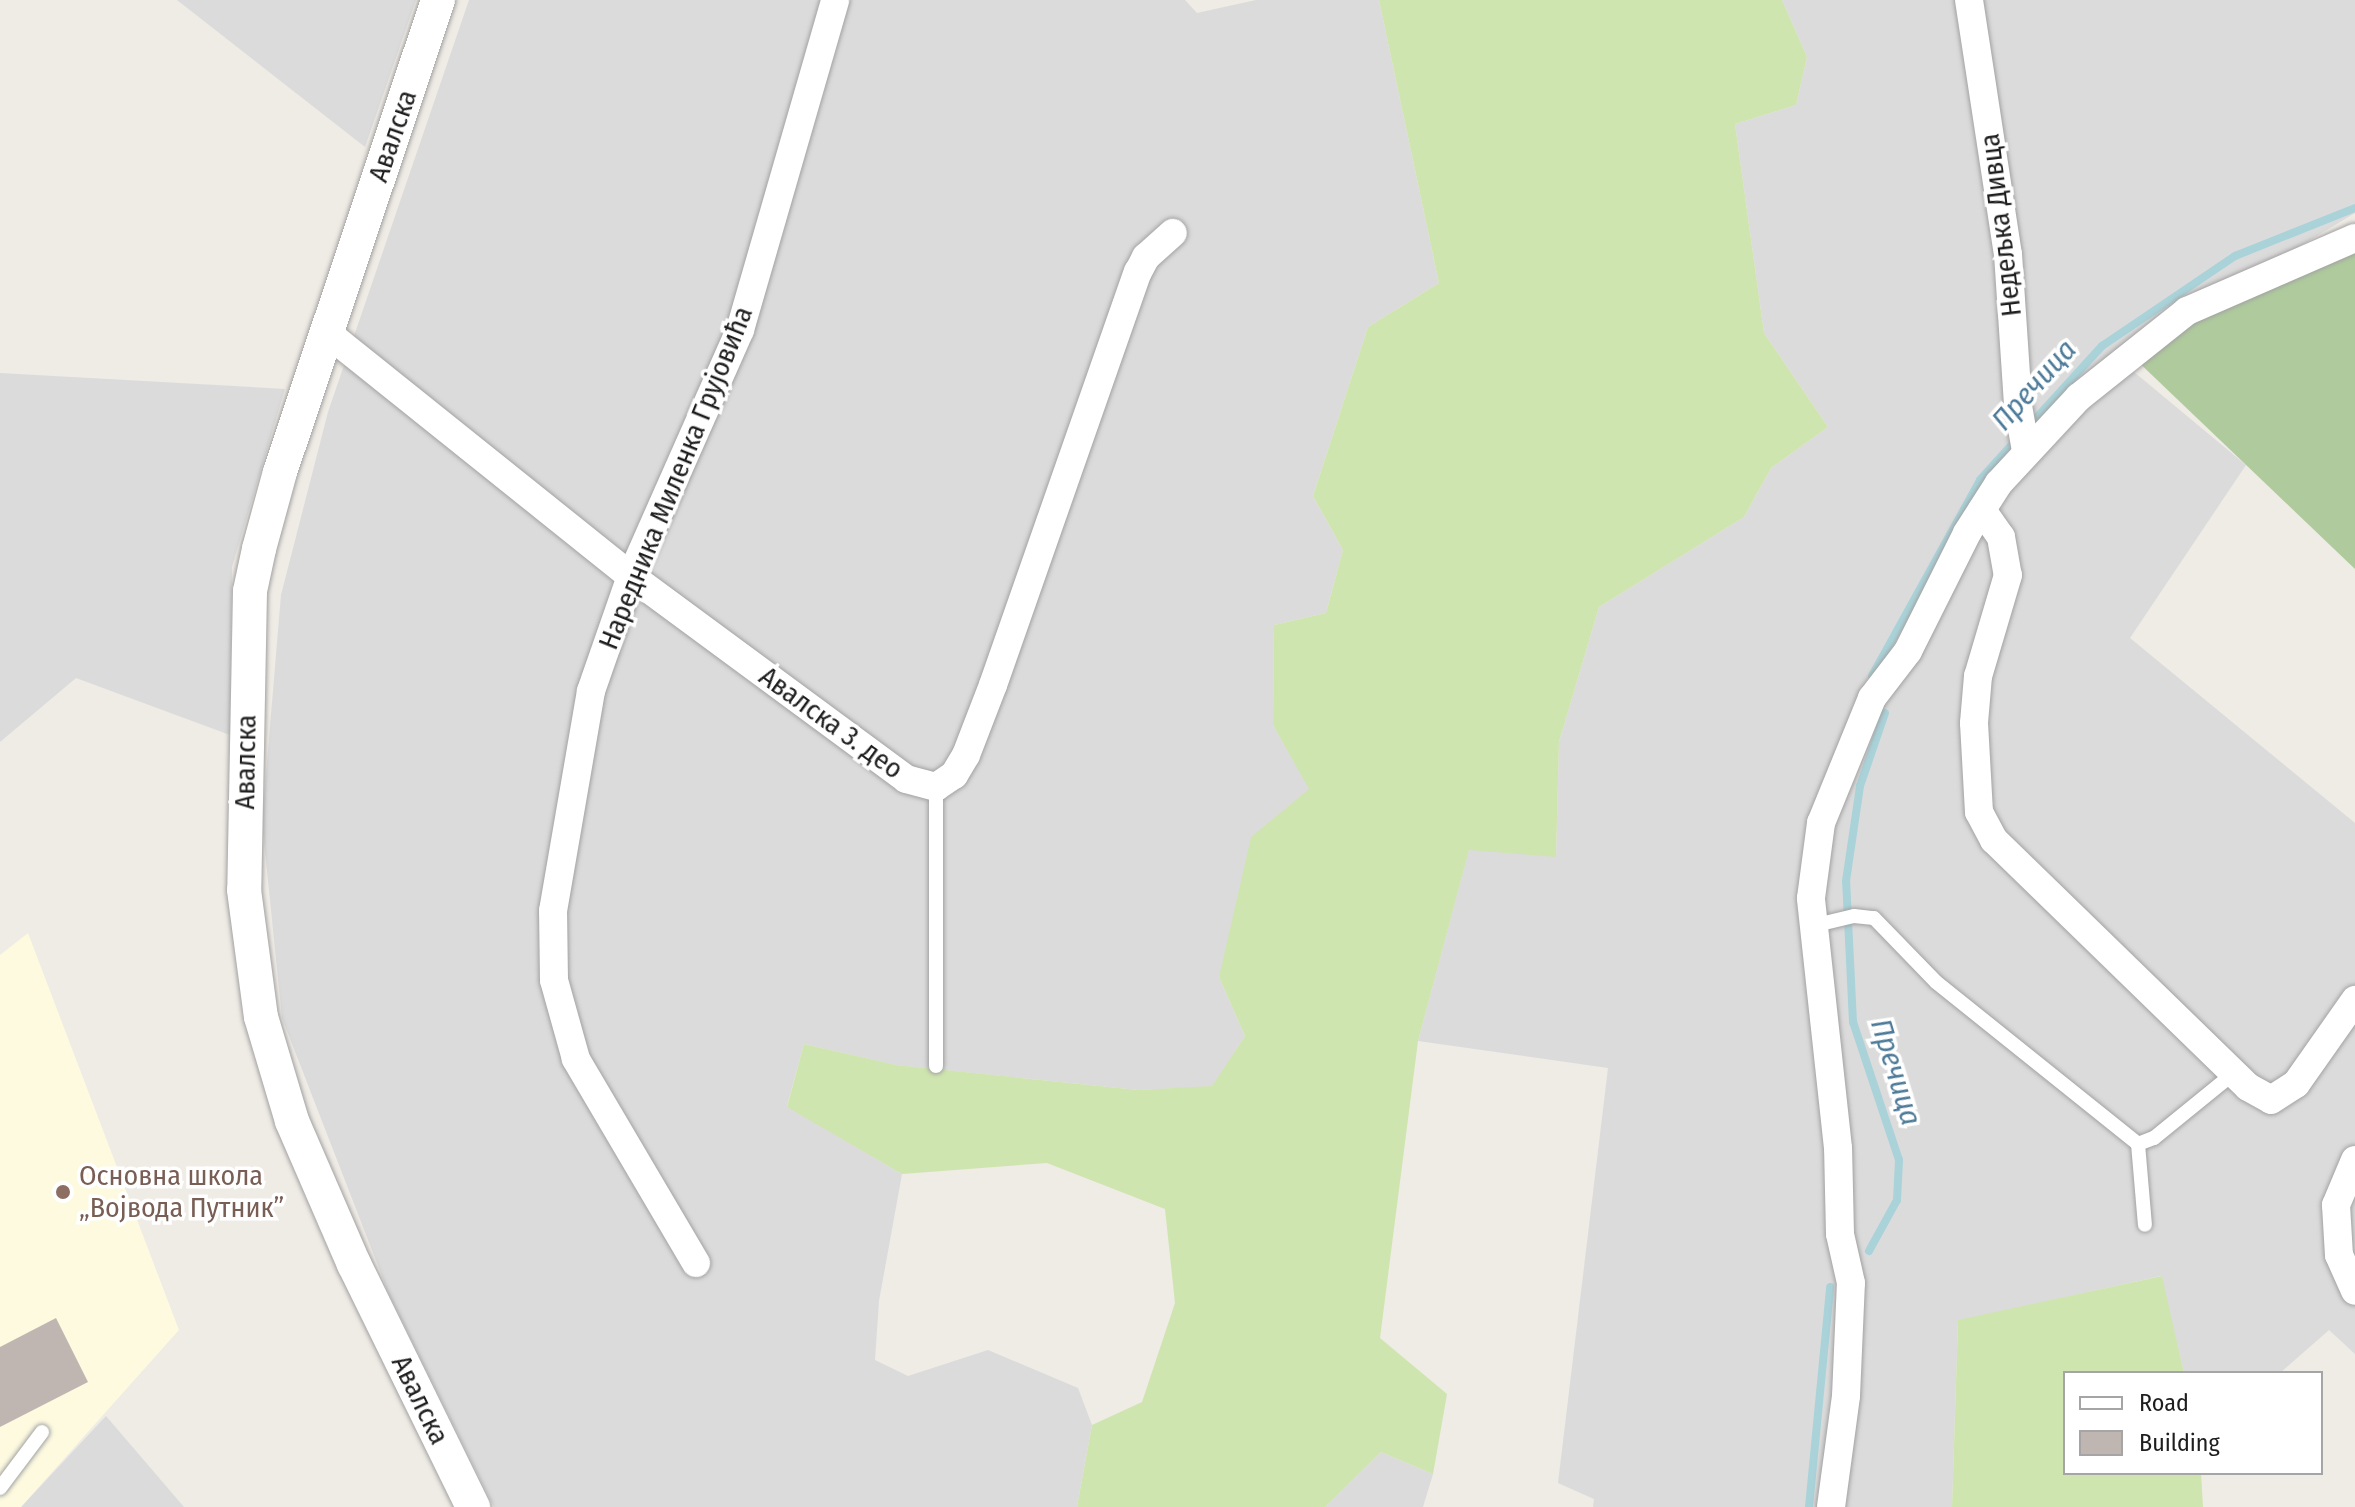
<!DOCTYPE html>
<meta charset="utf-8">
<style>
body{margin:0}
#map{position:relative;width:2355px;height:1507px;overflow:hidden;background:#efebe5;font-family:"Fira Sans Condensed",sans-serif}
div>[style]{position:absolute}
.residential>*{inset:0;background:#dcdbdc}
.education>*{inset:0;background:#fdfae0}
.grass>*{inset:0;background:#cfe5af}
.forest>*{inset:0;background:#afcb9d}
.stream>*{height:8px;margin:-4px;padding:0 4px;transform-origin:4px;border-radius:4px;background:#a9d3d9}
.building>*{inset:0;background:#bfb6b2}
.roads{filter:drop-shadow(0 0 2px #a2a2a2) drop-shadow(0 0 2px #a2a2a2)}
.service>*{height:14px;margin:-7px;padding:0 7px;transform-origin:7px;border-radius:7px;background:#fff}
.minor>*{height:28px;margin:-14px;padding:0 14px;transform-origin:14px;border-radius:14px;background:#fff}
.tertiary>*{height:34px;margin:-17px;padding:0 17px;transform-origin:17px;border-radius:17px;background:#fff}
.dots>*{width:22px;height:22px;translate:-50% -50%;box-sizing:border-box;border:4px solid #fff;border-radius:50%}
span{translate:-50% -50%;white-space:nowrap;text-align:center;line-height:1.15;-webkit-text-stroke:7px #fff;paint-order:stroke}
.street-label{font-size:28px;color:#1e1e1e}
.education-label{font-size:28px;color:#785e54}
.left{translate:0 -50%;text-align:left}
.water-label{font-size:30px;color:#4c7a98;font-style:italic}
.legend{position:absolute;left:2063px;top:1371px;width:260px;height:104px;box-sizing:border-box;background:#fff;border:2px solid #a5a5a5;margin:0;padding:10px 14px;list-style:none;font-size:24px;color:#1e1e1e}
.legend li{display:flex;align-items:center;gap:16px;height:40px}
.legend b{width:40px;border:2px solid #a5a5a5}
</style>
<div id="map">
<div class="residential">
<i style="clip-path:polygon(177px 0,416px 0,365px 147px)"></i>
<i style="clip-path:polygon(469px 0,1185px 0,1197px 13px,1256px 0,1379px 0,1439px 283px,1368px 327px,1313px 496px,1343px 550px,1326px 613px,1274px 625px,1273px 725px,1310px 789px,1219px 977px,1245px 1036px,1212px 1087px,1138px 1090px,895px 1065px,804px 1044px,787px 1106px,902px 1174px,879px 1301px,875px 1360px,908px 1376px,988px 1350px,1078px 1388px,1092px 1425px,1077px 1507px,494px 1507px,389px 1294px,282px 1018px,262px 822px,281px 595px,328px 412px)"></i>
<i style="clip-path:polygon(1782px 0,2355px 0,2355px 213px,2116px 357px,2246px 465px,2130px 638px,2355px 823px,2355px 1354px,2329px 1330px,2280px 1373px,2184px 1373px,2161px 1276px,1958px 1321px,1952px 1507px,1593px 1507px,1594px 1499px,1558px 1483px,1608px 1068px,1418px 1041px,1469px 849px,1556px 856px,1559px 742px,1599px 607px,1744px 517px,1771px 468px,1828px 427px,1764px 333px,1735px 124px,1796px 105px,1807px 57px)"></i>
<i style="clip-path:polygon(0 373px,285px 389px,232px 567px,230px 735px,76px 678px,0 742px)"></i>
<i style="clip-path:polygon(106px 1416px,184px 1507px,21px 1507px)"></i>
<i style="clip-path:polygon(1381px 1452px,1433px 1474px,1423px 1507px,1325px 1507px)"></i>
</div>
<div class="education">
<i style="clip-path:polygon(28px 933px,179px 1330px,21px 1507px,0 1507px,0 955px)"></i>
</div>
<div class="grass">
<i style="clip-path:polygon(1379px 0,1782px 0,1807px 57px,1796px 105px,1735px 124px,1764px 333px,1828px 427px,1771px 468px,1744px 517px,1599px 607px,1559px 742px,1556px 857px,1469px 850px,1418px 1041px,1380px 1338px,1447px 1394px,1433px 1474px,1381px 1452px,1325px 1507px,1077px 1507px,1092px 1425px,1142px 1402px,1175px 1303px,1165px 1209px,1047px 1163px,902px 1174px,787px 1107px,804px 1044px,896px 1065px,1138px 1090px,1212px 1086px,1245px 1036px,1219px 977px,1251px 837px,1309px 789px,1273px 725px,1274px 625px,1326px 613px,1343px 550px,1313px 496px,1368px 327px,1439px 283px)"></i>
<i style="clip-path:polygon(2162px 1276px,2184px 1373px,2065px 1373px,2065px 1473px,2201px 1473px,2203px 1507px,1952px 1507px,1958px 1320px)"></i>
</div>
<div class="forest">
<i style="clip-path:polygon(2355px 231px,2355px 569px,2131px 355px)"></i>
</div>
<div class="stream">
<i style="left:2028px;top:427px;width:110px;rotate:-47.6deg"></i>
<i style="left:2102px;top:346px;width:161px;rotate:-34.1deg"></i>
<i style="left:2235px;top:256px;width:129px;rotate:-21.8deg"></i>
<i style="left:1872px;top:676px;width:224px;rotate:-61.1deg"></i>
<i style="left:1980px;top:480px;width:54px;rotate:-48deg"></i>
<i style="left:1869px;top:1251px;width:58px;rotate:-61.2deg"></i>
<i style="left:1897px;top:1200px;width:40px;rotate:-87.1deg"></i>
<i style="left:1899px;top:1160px;width:145px;rotate:-108.4deg"></i>
<i style="left:1853px;top:1022px;width:141px;rotate:-92.8deg"></i>
<i style="left:1846px;top:881px;width:96px;rotate:-81.6deg"></i>
<i style="left:1860px;top:786px;width:77px;rotate:-71.1deg"></i>
<i style="left:1809px;top:1507px;width:221px;rotate:-84.5deg"></i>
</div>
<div class="building">
<i style="clip-path:polygon(56px 1318px,88px 1382px,0 1427px,0 1347px)"></i>
</div>
<div class="roads">
<div class="service">
<i style="left:936px;top:787px;width:279px;rotate:90deg"></i>
<i style="left:1812px;top:926px;width:43px;rotate:-13.4deg"></i>
<i style="left:1854px;top:916px;width:20px;rotate:6deg"></i>
<i style="left:1874px;top:918px;width:89px;rotate:45.9deg"></i>
<i style="left:1936px;top:982px;width:259px;rotate:38.7deg"></i>
<i style="left:2138px;top:1144px;width:17px;rotate:-21deg"></i>
<i style="left:2154px;top:1138px;width:103px;rotate:-39.1deg"></i>
<i style="left:2138px;top:1144px;width:81px;rotate:85.1deg"></i>
<i style="left:0;top:1488px;width:70px;rotate:-53.1deg"></i>
</div>
<div class="minor">
<i style="left:1969px;top:0;width:257px;rotate:81.3deg"></i>
<i style="left:2008px;top:254px;width:152px;rotate:86.2deg"></i>
<i style="left:2018px;top:406px;width:46px;rotate:79.9deg"></i>
<i style="left:326px;top:332px;width:391px;rotate:38.7deg"></i>
<i style="left:631px;top:576px;width:342px;rotate:36.4deg"></i>
<i style="left:906px;top:779px;width:31px;rotate:15deg"></i>
<i style="left:936px;top:787px;width:22px;rotate:-34deg"></i>
<i style="left:954px;top:775px;width:23px;rotate:-59deg"></i>
<i style="left:966px;top:755px;width:75px;rotate:-68.9deg"></i>
<i style="left:993px;top:685px;width:438px;rotate:-70.7deg"></i>
<i style="left:1138px;top:272px;width:17px;rotate:-62deg"></i>
<i style="left:1146px;top:257px;width:36px;rotate:-42deg"></i>
<i style="left:1982px;top:510px;width:33px;rotate:55deg"></i>
<i style="left:2001px;top:537px;width:39px;rotate:80deg"></i>
<i style="left:2008px;top:575px;width:105px;rotate:106.5deg"></i>
<i style="left:1978px;top:676px;width:47px;rotate:94.9deg"></i>
<i style="left:1974px;top:723px;width:89px;rotate:86.8deg"></i>
<i style="left:1979px;top:812px;width:32px;rotate:62deg"></i>
<i style="left:1994px;top:840px;width:354px;rotate:44.2deg"></i>
<i style="left:2248px;top:1087px;width:26px;rotate:29deg"></i>
<i style="left:2271px;top:1100px;width:30px;rotate:-33deg"></i>
<i style="left:2296px;top:1084px;width:103px;rotate:-54.9deg"></i>
<i style="left:2355px;top:1160px;width:49px;rotate:112.9deg"></i>
<i style="left:2336px;top:1205px;width:50px;rotate:86.6deg"></i>
<i style="left:2339px;top:1255px;width:39px;rotate:66deg"></i>
<i style="left:696px;top:1263px;width:237px;rotate:-120.5deg"></i>
<i style="left:576px;top:1059px;width:82px;rotate:-105.6deg"></i>
<i style="left:554px;top:980px;width:69px;rotate:-90.8deg"></i>
<i style="left:553px;top:911px;width:223px;rotate:-80.2deg"></i>
<i style="left:591px;top:691px;width:122px;rotate:-70.8deg"></i>
<i style="left:631px;top:576px;width:269px;rotate:-66.1deg"></i>
<i style="left:740px;top:330px;width:343px;rotate:-73.9deg"></i>
<i style="left:1831px;top:1507px;width:112px;rotate:-82.3deg"></i>
<i style="left:1846px;top:1396px;width:113px;rotate:-87.5deg"></i>
<i style="left:1851px;top:1283px;width:50px;rotate:-102.7deg"></i>
<i style="left:1840px;top:1234px;width:86px;rotate:-91.3deg"></i>
<i style="left:1838px;top:1148px;width:251px;rotate:-96.2deg"></i>
<i style="left:1811px;top:898px;width:76px;rotate:-82.4deg"></i>
<i style="left:1821px;top:823px;width:135px;rotate:-67.8deg"></i>
<i style="left:1872px;top:698px;width:59px;rotate:-52.5deg"></i>
<i style="left:1908px;top:651px;width:132px;rotate:-63.4deg"></i>
<i style="left:1967px;top:533px;width:59px;rotate:-57.4deg"></i>
<i style="left:1999px;top:483px;width:117px;rotate:-47.1deg"></i>
<i style="left:2079px;top:397px;width:138px;rotate:-38.5deg"></i>
<i style="left:2187px;top:311px;width:183px;rotate:-23.5deg"></i>
</div>
<div class="tertiary">
<i style="left:438px;top:0;width:498px;rotate:108.5deg"></i>
<i style="left:280px;top:472px;width:80px;rotate:105.3deg"></i>
<i style="left:259px;top:549px;width:43px;rotate:102.1deg"></i>
<i style="left:250px;top:591px;width:299px;rotate:91.1deg"></i>
<i style="left:244px;top:890px;width:128px;rotate:82.4deg"></i>
<i style="left:261px;top:1017px;width:109px;rotate:73.4deg"></i>
<i style="left:292px;top:1121px;width:156px;rotate:66.6deg"></i>
<i style="left:354px;top:1264px;width:271px;rotate:63.9deg"></i>
</div>
</div>
<div class="dots">
<i style="left:63px;top:1192px;background:#8d6e63"></i>
</div>
<div class="street-label">
<span style="left:393px;top:136px;rotate:-71deg">Авалска</span>
<span style="left:2001px;top:225px;rotate:-97deg">Недељка Дивца</span>
<span style="left:676px;top:478px;rotate:-68deg">Наредника Миленка Грујовића</span>
<span style="left:831px;top:723px;rotate:36deg">Авалска 3. део</span>
<span style="left:246px;top:762px;rotate:-89deg">Авалска</span>
<span style="left:420px;top:1400px;rotate:64deg">Авалска</span>
</div>
<div class="education-label">
<span class="left" style="left:79px;top:1192px">Основна школа<br>„Војвода Путник”</span>
</div>
<div class="water-label">
<span style="left:2034px;top:385px;rotate:-48deg">Пречица</span>
<span style="left:1896px;top:1072px;rotate:73deg">Пречица</span>
</div>
<ul class="legend">
<li><b style="height:10px;background:#fff"></b>Road</li>
<li><b style="height:22px;background:#bfb6b2"></b>Building</li>
</ul>
</div>
